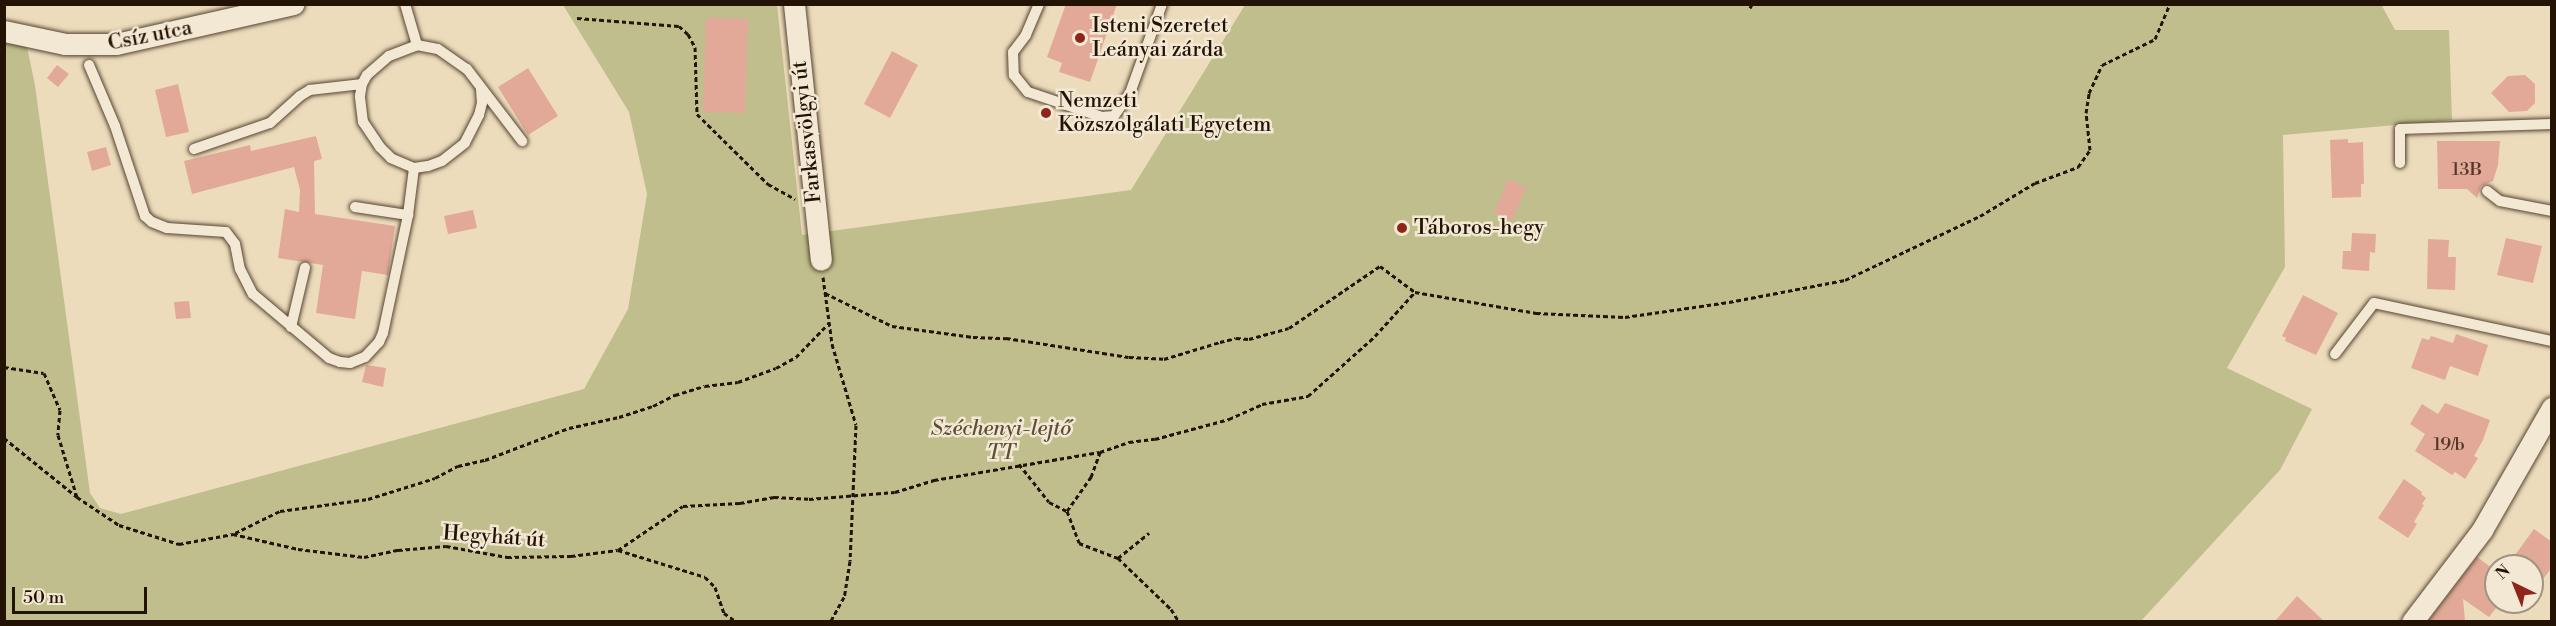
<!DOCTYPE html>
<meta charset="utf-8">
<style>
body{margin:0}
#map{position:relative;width:2556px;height:626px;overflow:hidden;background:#eddcbc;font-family:"Libre Bodoni",serif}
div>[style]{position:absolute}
.green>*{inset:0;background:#bfbe8c}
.building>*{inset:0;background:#e2a998}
.path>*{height:3px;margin-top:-1.5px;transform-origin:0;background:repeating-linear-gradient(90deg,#231304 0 4.5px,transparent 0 7.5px)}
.roads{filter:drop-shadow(0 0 2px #564532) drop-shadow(0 0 2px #564532)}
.lane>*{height:10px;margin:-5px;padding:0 5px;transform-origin:5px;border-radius:5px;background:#f3e8d3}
.street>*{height:21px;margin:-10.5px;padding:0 10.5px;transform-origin:10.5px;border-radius:10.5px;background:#f3e8d3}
.dots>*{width:16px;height:16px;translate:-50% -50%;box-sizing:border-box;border:3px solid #f3e8d3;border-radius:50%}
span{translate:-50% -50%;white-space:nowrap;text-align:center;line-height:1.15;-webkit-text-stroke:5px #f3e8d3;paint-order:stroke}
.number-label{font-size:18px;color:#533829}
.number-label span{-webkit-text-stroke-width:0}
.poi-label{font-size:21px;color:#231304}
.left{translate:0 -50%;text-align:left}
.street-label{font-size:21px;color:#231304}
.park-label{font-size:21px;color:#5a4f34;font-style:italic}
.frame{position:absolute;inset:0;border:6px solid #231304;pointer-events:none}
.north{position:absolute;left:2484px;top:554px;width:60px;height:60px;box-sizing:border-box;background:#f3e8d3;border:2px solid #a09380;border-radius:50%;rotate:317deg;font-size:16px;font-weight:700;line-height:24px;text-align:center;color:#231304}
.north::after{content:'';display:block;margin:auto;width:21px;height:27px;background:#8f2418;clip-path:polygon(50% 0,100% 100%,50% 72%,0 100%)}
.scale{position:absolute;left:12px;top:587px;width:135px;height:27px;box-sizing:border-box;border:3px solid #231304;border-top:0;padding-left:8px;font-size:18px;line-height:21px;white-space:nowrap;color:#231304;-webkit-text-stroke:4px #f3e8d3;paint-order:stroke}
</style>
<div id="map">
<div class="green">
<i style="clip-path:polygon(2381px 4px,2395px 30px,2449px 30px,2452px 120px,2283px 135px,2285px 267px,2227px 368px,2312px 409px,2280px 470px,2141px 621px,5px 622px,5px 41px,27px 47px,35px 85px,90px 493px,100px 508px,121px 514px,584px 389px,628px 309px,647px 194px,629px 112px,563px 5px,777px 5px,802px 235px,1131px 190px,1245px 5px)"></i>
</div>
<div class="building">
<i style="clip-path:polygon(1066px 4px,1117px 4px,1090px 82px,1059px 72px,1062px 63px,1047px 57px)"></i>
<i style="clip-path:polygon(706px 18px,748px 19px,745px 113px,703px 112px)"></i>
<i style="clip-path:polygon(892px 51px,918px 65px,890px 118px,864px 104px)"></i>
<i style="clip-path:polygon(57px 65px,69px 74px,58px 87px,47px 78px)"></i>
<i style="clip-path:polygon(528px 68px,558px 116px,528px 135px,498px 87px)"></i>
<i style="clip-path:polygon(2525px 75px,2535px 84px,2535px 103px,2527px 111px,2509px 112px,2491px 93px,2508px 76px)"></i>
<i style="clip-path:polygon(178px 84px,189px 132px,166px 137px,155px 90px)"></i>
<i style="clip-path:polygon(316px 136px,322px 159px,314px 161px,315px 214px,395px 226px,388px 275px,362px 271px,355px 319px,316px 313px,323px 265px,278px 258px,285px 209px,299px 212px,300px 190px,294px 167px,192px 194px,184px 161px,250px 145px,251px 151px)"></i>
<i style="clip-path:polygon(2348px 139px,2348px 143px,2363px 142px,2364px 184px,2361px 184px,2361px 197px,2332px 198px,2330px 140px)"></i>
<i style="clip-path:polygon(2437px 141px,2500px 141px,2498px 165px,2493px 181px,2481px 186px,2477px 198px,2467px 189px,2438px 189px)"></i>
<i style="clip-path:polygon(106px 147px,111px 165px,92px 171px,87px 152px)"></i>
<i style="clip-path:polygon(1508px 179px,1526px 187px,1512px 221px,1494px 213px)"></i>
<i style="clip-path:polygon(473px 210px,477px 228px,448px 234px,444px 216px)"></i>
<i style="clip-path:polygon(2352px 233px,2376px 234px,2375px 253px,2370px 252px,2369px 271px,2342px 269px,2343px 251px,2351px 251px)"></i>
<i style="clip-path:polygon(2506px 238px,2542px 246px,2533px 283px,2497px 275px)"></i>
<i style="clip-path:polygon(2428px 239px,2449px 240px,2448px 257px,2456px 257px,2455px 290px,2427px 289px)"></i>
<i style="clip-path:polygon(2303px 295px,2338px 313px,2316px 355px,2285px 341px,2286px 338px,2282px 336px)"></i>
<i style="clip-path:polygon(189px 301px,191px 318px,176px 319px,174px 302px)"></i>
<i style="clip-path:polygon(2456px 334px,2488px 345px,2478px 376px,2450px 366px,2445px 380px,2411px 368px,2422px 338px,2429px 340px,2431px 336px,2453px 343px)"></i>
<i style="clip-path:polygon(366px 365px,386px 368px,383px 387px,362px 382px)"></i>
<i style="clip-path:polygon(2445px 403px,2490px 420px,2483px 440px,2474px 456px,2478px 458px,2465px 479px,2455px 472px,2452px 475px,2415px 451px,2425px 434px,2410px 424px,2422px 404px,2438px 414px)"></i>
<i style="clip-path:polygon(2404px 479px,2422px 492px,2421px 494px,2426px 498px,2422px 504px,2424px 505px,2414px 522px,2417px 524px,2408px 538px,2378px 518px)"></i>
<i style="clip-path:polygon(2534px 529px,2552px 542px,2552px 567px,2541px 582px,2532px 575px,2532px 566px,2507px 566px)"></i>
<i style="clip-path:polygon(2477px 557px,2496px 571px,2496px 608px,2489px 617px,2463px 599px,2465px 621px,2428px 621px)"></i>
<i style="clip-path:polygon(2297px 596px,2324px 621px,2275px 621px)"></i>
</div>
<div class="path">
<i style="left:1750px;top:8px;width:4px;rotate:-63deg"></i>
<i style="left:577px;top:18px;width:102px;rotate:4.5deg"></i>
<i style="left:679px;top:26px;width:12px;rotate:42deg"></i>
<i style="left:688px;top:34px;width:15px;rotate:62deg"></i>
<i style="left:695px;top:47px;width:67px;rotate:88.3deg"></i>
<i style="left:697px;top:114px;width:100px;rotate:44.6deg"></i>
<i style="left:768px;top:184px;width:31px;rotate:29deg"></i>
<i style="left:823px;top:277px;width:68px;rotate:82.3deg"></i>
<i style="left:832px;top:344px;width:84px;rotate:73.5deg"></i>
<i style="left:856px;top:425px;width:136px;rotate:92.5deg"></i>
<i style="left:850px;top:561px;width:36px;rotate:99deg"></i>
<i style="left:844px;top:597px;width:29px;rotate:119deg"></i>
<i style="left:825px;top:293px;width:75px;rotate:26.2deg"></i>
<i style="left:892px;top:326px;width:82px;rotate:7.7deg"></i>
<i style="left:973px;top:337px;width:33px;rotate:2deg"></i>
<i style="left:1006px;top:338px;width:124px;rotate:8.8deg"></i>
<i style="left:1129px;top:357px;width:35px;rotate:3deg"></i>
<i style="left:1164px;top:359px;width:59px;rotate:-16.9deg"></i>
<i style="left:1220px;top:342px;width:16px;rotate:-14deg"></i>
<i style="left:1236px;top:338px;width:13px;rotate:4deg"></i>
<i style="left:1249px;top:339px;width:41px;rotate:-15.4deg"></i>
<i style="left:1289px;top:328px;width:110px;rotate:-34.3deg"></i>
<i style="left:1380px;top:266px;width:44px;rotate:36.6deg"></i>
<i style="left:4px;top:367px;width:40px;rotate:8.5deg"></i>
<i style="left:44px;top:373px;width:40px;rotate:66.6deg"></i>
<i style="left:60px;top:410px;width:25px;rotate:95deg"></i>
<i style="left:58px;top:435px;width:65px;rotate:73deg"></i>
<i style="left:4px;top:438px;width:94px;rotate:38.9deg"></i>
<i style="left:77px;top:497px;width:50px;rotate:33.7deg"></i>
<i style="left:119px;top:525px;width:63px;rotate:17.6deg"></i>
<i style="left:179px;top:544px;width:55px;rotate:-10.5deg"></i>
<i style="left:233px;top:534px;width:67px;rotate:13deg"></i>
<i style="left:298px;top:549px;width:66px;rotate:6.9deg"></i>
<i style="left:364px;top:557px;width:35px;rotate:-12deg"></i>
<i style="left:398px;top:550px;width:48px;rotate:-4.8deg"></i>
<i style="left:446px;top:546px;width:62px;rotate:10.2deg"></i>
<i style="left:507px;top:557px;width:64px;rotate:-0.9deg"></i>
<i style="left:571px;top:556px;width:47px;rotate:-7.3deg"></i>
<i style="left:618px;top:550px;width:78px;rotate:-34.1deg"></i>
<i style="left:683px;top:506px;width:57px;rotate:-3deg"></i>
<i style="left:740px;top:503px;width:35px;rotate:-10deg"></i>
<i style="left:774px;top:497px;width:35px;rotate:3deg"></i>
<i style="left:809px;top:499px;width:86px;rotate:-4.7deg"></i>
<i style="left:895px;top:492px;width:41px;rotate:-17.1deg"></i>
<i style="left:934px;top:480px;width:168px;rotate:-9.6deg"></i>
<i style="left:1100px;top:452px;width:31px;rotate:-19deg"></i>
<i style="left:1129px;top:442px;width:26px;rotate:-7deg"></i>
<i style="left:1155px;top:439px;width:77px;rotate:-15.1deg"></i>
<i style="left:1229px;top:419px;width:36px;rotate:-24deg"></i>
<i style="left:1262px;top:404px;width:47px;rotate:-9.9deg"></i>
<i style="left:1308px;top:396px;width:90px;rotate:-41.8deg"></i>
<i style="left:1375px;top:336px;width:59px;rotate:-47.7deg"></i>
<i style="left:1415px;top:292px;width:123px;rotate:9.8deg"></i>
<i style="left:1536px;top:313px;width:89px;rotate:2.6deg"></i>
<i style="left:1625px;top:317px;width:105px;rotate:-8.2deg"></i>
<i style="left:1729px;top:302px;width:118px;rotate:-10.7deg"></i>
<i style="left:1845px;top:280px;width:149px;rotate:-25.4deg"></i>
<i style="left:1980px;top:216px;width:64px;rotate:-31deg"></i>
<i style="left:2035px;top:183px;width:46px;rotate:-20.4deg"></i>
<i style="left:2078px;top:167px;width:21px;rotate:-55deg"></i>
<i style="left:2090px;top:150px;width:37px;rotate:-96deg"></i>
<i style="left:2086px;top:113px;width:20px;rotate:-81deg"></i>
<i style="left:2089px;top:93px;width:31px;rotate:-65deg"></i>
<i style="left:2102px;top:65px;width:59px;rotate:-26.1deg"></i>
<i style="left:2155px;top:39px;width:38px;rotate:-67deg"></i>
<i style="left:1019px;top:464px;width:48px;rotate:51.7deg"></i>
<i style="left:1049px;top:502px;width:20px;rotate:27deg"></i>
<i style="left:1067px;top:511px;width:34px;rotate:69deg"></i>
<i style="left:1079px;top:543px;width:42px;rotate:21deg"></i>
<i style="left:1118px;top:558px;width:74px;rotate:43.9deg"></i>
<i style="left:1171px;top:609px;width:15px;rotate:58deg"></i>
<i style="left:1067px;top:511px;width:42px;rotate:-54.8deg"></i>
<i style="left:1091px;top:477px;width:27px;rotate:-70deg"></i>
<i style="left:235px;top:533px;width:50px;rotate:-26.1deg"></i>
<i style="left:280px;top:511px;width:89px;rotate:-7.8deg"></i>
<i style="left:368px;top:499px;width:70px;rotate:-17.4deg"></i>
<i style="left:435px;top:478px;width:26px;rotate:-28deg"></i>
<i style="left:458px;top:466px;width:28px;rotate:-13deg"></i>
<i style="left:485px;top:460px;width:90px;rotate:-20.9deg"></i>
<i style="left:569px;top:428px;width:51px;rotate:-12.4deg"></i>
<i style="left:619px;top:417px;width:36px;rotate:-18deg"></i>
<i style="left:653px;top:406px;width:25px;rotate:-27deg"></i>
<i style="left:675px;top:395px;width:31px;rotate:-17deg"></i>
<i style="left:705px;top:386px;width:33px;rotate:-7deg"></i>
<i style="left:738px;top:382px;width:40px;rotate:-20.2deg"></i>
<i style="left:776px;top:368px;width:23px;rotate:-29deg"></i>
<i style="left:796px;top:357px;width:47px;rotate:-45.9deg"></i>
<i style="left:618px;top:550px;width:91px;rotate:17.2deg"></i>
<i style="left:705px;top:577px;width:14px;rotate:45deg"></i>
<i style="left:715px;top:587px;width:28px;rotate:71deg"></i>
<i style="left:724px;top:613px;width:16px;rotate:35deg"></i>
<i style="left:1118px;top:558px;width:40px;rotate:-39deg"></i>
</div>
<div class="roads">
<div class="lane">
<i style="left:405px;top:4px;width:43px;rotate:73.7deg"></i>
<i style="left:1039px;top:4px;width:34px;rotate:113deg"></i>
<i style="left:1026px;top:35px;width:21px;rotate:127deg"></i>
<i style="left:1013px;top:52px;width:23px;rotate:88deg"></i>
<i style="left:1014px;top:75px;width:22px;rotate:51deg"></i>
<i style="left:1028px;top:92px;width:78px;rotate:18.7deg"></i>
<i style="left:1102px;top:117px;width:12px;rotate:-5deg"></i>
<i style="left:1114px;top:116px;width:28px;rotate:-55deg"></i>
<i style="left:1130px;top:93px;width:95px;rotate:-70.2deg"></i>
<i style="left:89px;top:65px;width:66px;rotate:66.9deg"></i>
<i style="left:115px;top:126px;width:95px;rotate:71.6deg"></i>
<i style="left:145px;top:216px;width:9px;rotate:41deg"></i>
<i style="left:152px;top:222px;width:16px;rotate:22deg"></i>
<i style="left:167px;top:228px;width:59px;rotate:3.9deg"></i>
<i style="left:226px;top:232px;width:15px;rotate:53deg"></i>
<i style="left:235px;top:244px;width:25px;rotate:79deg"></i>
<i style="left:240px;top:269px;width:28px;rotate:63deg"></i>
<i style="left:253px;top:294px;width:99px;rotate:40.1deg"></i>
<i style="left:329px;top:358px;width:12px;rotate:20deg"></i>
<i style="left:340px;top:362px;width:10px;rotate:6deg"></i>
<i style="left:350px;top:363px;width:16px;rotate:-22deg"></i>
<i style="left:365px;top:357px;width:21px;rotate:-47deg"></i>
<i style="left:379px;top:342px;width:10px;rotate:-66deg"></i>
<i style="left:383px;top:333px;width:121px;rotate:-78deg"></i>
<i style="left:408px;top:215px;width:47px;rotate:-82.7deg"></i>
<i style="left:481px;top:89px;width:14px;rotate:86deg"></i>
<i style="left:482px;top:103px;width:12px;rotate:104deg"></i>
<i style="left:479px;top:115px;width:31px;rotate:117deg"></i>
<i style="left:465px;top:143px;width:29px;rotate:142deg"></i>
<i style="left:442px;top:161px;width:15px;rotate:160deg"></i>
<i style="left:428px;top:166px;width:14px;rotate:172deg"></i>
<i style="left:414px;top:168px;width:25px;rotate:-157deg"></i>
<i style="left:391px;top:158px;width:16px;rotate:-135deg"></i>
<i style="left:380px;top:147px;width:30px;rotate:-124deg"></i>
<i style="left:363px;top:122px;width:26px;rotate:-97deg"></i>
<i style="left:360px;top:96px;width:12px;rotate:-81deg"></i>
<i style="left:362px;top:84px;width:10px;rotate:-61deg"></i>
<i style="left:367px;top:75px;width:29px;rotate:-41deg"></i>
<i style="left:389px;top:56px;width:30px;rotate:-21deg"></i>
<i style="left:417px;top:45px;width:21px;rotate:11deg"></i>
<i style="left:438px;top:49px;width:35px;rotate:35deg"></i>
<i style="left:467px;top:69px;width:91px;rotate:52.6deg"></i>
<i style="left:194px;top:149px;width:80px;rotate:-18.9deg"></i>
<i style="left:270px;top:123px;width:40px;rotate:-42deg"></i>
<i style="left:300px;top:96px;width:12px;rotate:-31deg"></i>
<i style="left:310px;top:90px;width:52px;rotate:-6.6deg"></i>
<i style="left:2400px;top:163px;width:34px;rotate:-90deg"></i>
<i style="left:2400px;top:129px;width:152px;rotate:-1.9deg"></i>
<i style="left:2487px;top:191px;width:16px;rotate:38deg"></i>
<i style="left:2500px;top:201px;width:53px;rotate:10.9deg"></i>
<i style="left:355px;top:207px;width:54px;rotate:8.6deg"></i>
<i style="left:291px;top:327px;width:61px;rotate:-76.7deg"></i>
<i style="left:2335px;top:354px;width:64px;rotate:-52.6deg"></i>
<i style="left:2374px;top:303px;width:182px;rotate:12.1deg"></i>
</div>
<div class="street">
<i style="left:794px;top:4px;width:257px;rotate:84deg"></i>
<i style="left:4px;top:31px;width:62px;rotate:12deg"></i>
<i style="left:65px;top:44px;width:51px"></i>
<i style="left:116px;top:44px;width:182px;rotate:-12.7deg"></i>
<i style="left:2412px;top:622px;width:116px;rotate:-52.7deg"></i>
<i style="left:2482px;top:530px;width:141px;rotate:-60.2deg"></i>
</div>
</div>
<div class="dots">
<i style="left:1080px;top:38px;background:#8f2418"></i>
<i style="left:1046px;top:113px;background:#8f2418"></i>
<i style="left:1402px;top:228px;background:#8f2418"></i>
</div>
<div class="number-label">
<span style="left:2467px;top:170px">13B</span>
<span style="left:2449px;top:445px">19/b</span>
</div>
<div class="poi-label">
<span class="left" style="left:1092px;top:38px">Isteni Szeretet<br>Leányai zárda</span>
<span class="left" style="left:1058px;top:113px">Nemzeti<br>Közszolgálati Egyetem</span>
<span class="left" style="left:1414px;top:228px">Táboros-hegy</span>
</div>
<div class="street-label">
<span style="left:150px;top:36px;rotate:-11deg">Csíz utca</span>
<span style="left:807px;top:132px;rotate:-96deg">Farkasvölgyi út</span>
<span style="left:494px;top:537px;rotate:4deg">Hegyhát út</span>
</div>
<div class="park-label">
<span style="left:1001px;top:441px">Széchenyi-lejtő<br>TT</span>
</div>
<div class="frame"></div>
<div class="north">N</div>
<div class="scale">50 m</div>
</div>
